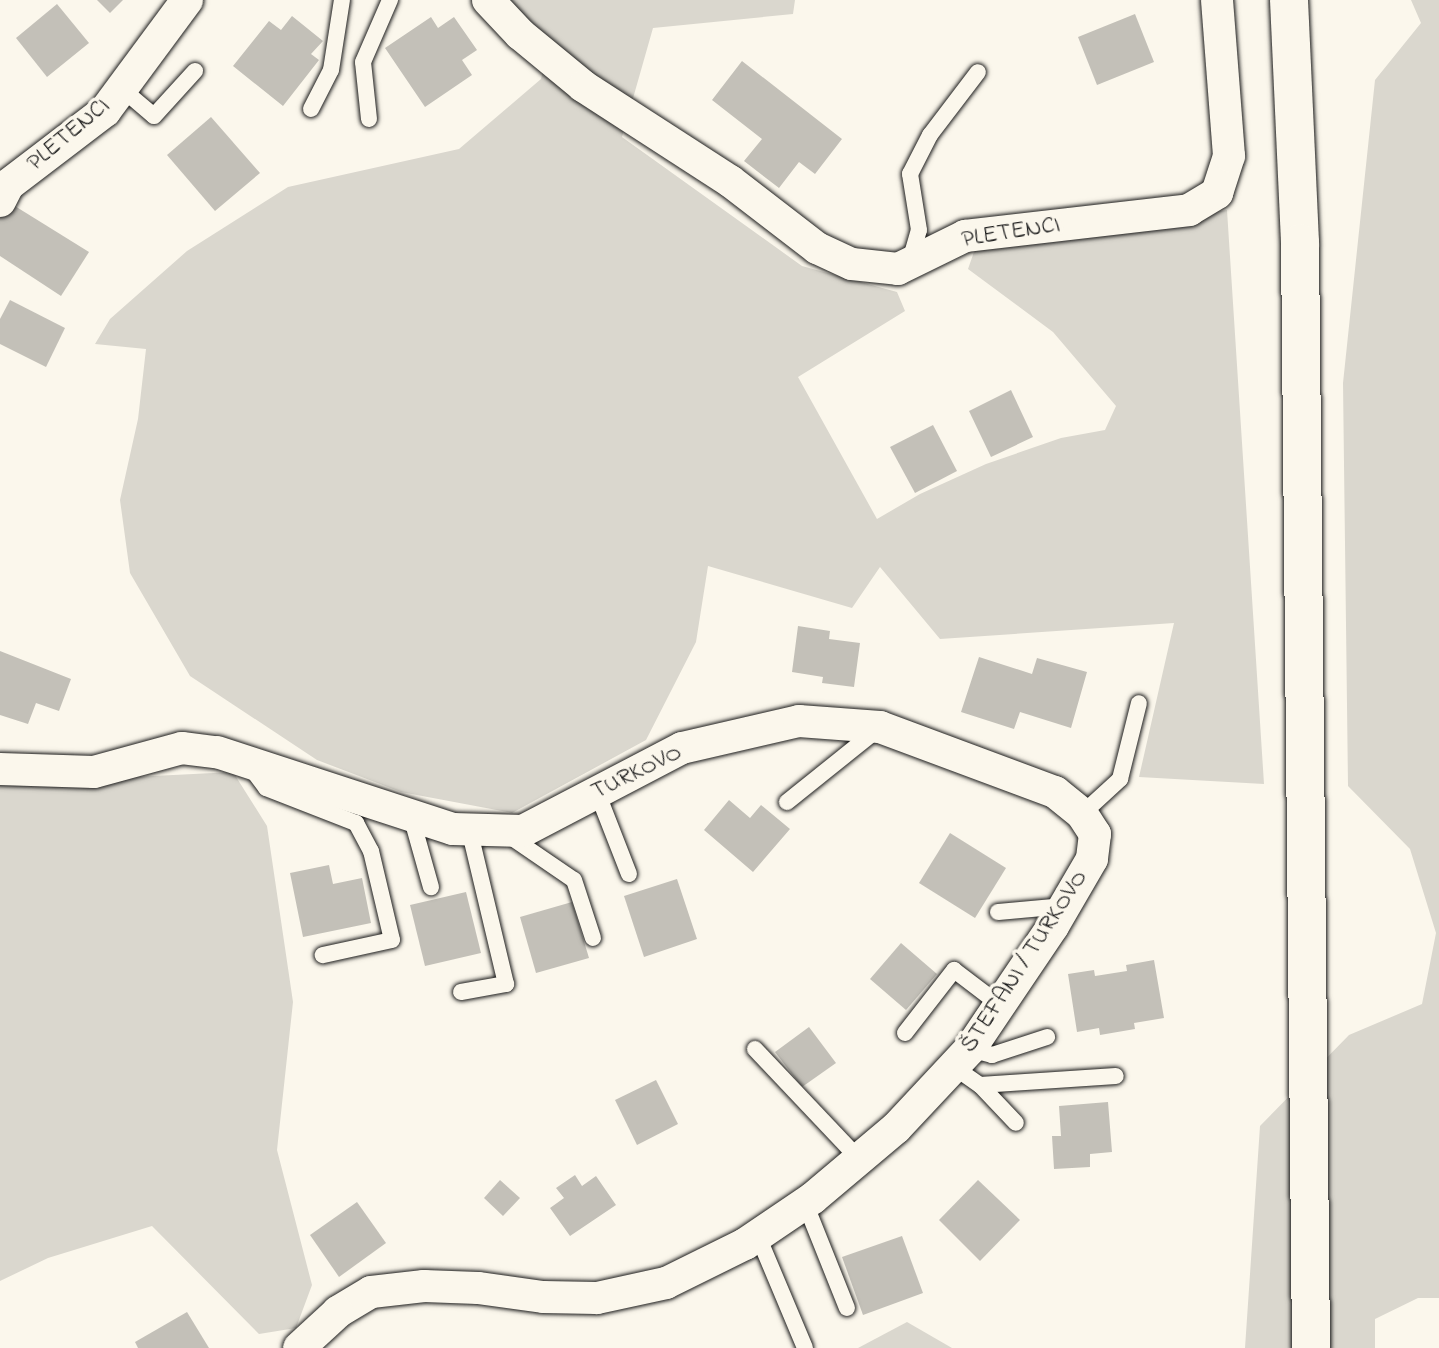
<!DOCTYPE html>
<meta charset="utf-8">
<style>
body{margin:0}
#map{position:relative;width:1439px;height:1348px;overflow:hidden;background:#fbf7ec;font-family:"Indie Flower",sans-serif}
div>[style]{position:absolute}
.green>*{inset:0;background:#dad7ce}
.building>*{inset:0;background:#c3c0b8}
.roads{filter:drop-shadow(0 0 2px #1c1c1c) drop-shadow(0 0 2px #1c1c1c)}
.service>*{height:16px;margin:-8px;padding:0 8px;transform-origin:8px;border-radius:8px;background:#fbf7ec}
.minor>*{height:32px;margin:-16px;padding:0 16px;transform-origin:16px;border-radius:16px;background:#fbf7ec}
.secondary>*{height:38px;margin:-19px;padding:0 19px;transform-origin:19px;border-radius:19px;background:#fbf7ec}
span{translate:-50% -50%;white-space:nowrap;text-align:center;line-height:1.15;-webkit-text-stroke:7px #fbf7ec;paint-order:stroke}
.street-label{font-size:24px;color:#1c1c1c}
</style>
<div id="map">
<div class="green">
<i style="clip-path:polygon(508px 0,795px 0,793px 14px,653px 28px,622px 137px,802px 266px,897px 292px,905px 311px,798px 377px,877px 519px,920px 494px,986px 464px,1061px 438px,1105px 430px,1116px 406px,1053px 332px,968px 269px,975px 249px,1227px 210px,1264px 784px,1139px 777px,1174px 623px,940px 639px,880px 567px,852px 608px,708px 566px,696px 642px,646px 740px,512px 813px,401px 792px,317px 760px,190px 676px,130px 573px,120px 500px,138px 419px,146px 349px,95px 344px,110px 319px,187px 251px,288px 187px,459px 149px,541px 79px,548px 46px)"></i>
<i style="clip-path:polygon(1411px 0,1439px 0,1439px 1298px,1418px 1298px,1375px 1319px,1375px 1348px,1245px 1348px,1260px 1126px,1349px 1035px,1422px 1004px,1436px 933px,1410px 849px,1348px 786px,1343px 383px,1375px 80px,1421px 23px)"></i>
<i style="clip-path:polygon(233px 772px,267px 826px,293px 1002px,277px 1150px,312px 1285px,296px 1328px,259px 1334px,152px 1226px,48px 1258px,0 1281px,0 779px,94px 779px)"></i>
<i style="clip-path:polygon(907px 1322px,952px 1348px,858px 1348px)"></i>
</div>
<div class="building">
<i style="clip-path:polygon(97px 0,123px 0,110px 13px)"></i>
<i style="clip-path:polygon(57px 4px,89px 43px,47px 77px,16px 38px)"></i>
<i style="clip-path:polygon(1135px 14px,1154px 62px,1097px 85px,1078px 37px)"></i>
<i style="clip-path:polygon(292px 16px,323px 41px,311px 54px,319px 60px,283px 106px,233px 66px,269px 21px,281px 30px)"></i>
<i style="clip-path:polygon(431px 17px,438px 28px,454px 17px,477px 50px,462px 60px,472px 75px,425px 107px,385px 48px)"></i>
<i style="clip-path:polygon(742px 61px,842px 139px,815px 174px,799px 162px,779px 188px,744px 161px,762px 139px,712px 100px)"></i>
<i style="clip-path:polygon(211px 117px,260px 173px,215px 211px,167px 155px)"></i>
<i style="clip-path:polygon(10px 203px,89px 252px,61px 296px,0 256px,0 218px)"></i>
<i style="clip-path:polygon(10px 300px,65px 328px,46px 367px,0 344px,0 319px)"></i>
<i style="clip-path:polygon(1011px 390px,1033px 437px,991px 457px,969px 411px)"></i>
<i style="clip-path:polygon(933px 425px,957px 471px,915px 493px,890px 447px)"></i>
<i style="clip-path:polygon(798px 626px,830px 631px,829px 639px,860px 643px,854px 687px,822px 683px,823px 677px,792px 672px)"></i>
<i style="clip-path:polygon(0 651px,71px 679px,59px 711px,36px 703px,28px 724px,0 715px)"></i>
<i style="clip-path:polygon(979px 657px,1032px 674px,1037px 658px,1087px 672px,1071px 728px,1020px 712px,1014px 729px,961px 712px)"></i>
<i style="clip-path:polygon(729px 800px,750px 818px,761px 805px,790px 829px,753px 872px,704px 830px)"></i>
<i style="clip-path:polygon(950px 833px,1006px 868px,975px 918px,919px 883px)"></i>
<i style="clip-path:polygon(329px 865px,333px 884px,362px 878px,371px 923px,303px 937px,290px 873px)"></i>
<i style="clip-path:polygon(677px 879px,697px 939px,644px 957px,624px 896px)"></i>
<i style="clip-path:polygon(466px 892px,481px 953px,425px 966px,410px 905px)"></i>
<i style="clip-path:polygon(572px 902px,589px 958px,536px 973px,520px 917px)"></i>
<i style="clip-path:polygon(901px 943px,937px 974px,906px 1010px,870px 979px)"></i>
<i style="clip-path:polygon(1154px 960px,1164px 1018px,1134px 1023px,1135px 1029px,1100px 1035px,1099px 1028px,1077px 1032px,1068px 974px,1094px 970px,1095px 976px,1127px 971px,1126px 965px)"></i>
<i style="clip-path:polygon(809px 1027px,836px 1063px,802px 1087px,775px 1052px)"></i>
<i style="clip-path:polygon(656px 1080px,678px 1124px,637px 1145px,615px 1100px)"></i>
<i style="clip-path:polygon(1108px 1102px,1112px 1152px,1090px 1154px,1090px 1167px,1054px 1169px,1052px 1136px,1061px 1136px,1059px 1106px)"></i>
<i style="clip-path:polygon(575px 1175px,582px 1186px,596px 1176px,616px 1205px,570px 1236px,550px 1208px,564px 1198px,556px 1188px)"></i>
<i style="clip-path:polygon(500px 1180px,520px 1198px,503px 1216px,484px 1198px)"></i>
<i style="clip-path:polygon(978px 1180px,1020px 1220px,980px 1261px,939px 1220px)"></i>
<i style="clip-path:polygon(357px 1202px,386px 1243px,339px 1277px,310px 1235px)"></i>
<i style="clip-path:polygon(902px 1236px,923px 1293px,863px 1315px,842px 1257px)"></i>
<i style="clip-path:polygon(187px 1312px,209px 1348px,138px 1348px,135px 1342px)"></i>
</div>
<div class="roads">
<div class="service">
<i style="left:121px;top:88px;width:43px;rotate:40.3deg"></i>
<i style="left:154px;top:116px;width:61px;rotate:-47.7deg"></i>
<i style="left:311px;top:109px;width:44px;rotate:-62.9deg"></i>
<i style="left:331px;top:70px;width:71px;rotate:-81.1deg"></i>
<i style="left:369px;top:119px;width:57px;rotate:-96deg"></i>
<i style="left:363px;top:62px;width:68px;rotate:-66.5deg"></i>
<i style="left:910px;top:261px;width:32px;rotate:-74deg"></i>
<i style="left:919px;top:230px;width:57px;rotate:-99.1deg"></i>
<i style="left:910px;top:174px;width:44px;rotate:-62.9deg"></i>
<i style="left:930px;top:135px;width:79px;rotate:-52.7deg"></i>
<i style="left:251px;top:768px;width:25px;rotate:53deg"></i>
<i style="left:266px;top:788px;width:97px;rotate:21.3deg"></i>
<i style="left:356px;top:823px;width:32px;rotate:62deg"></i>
<i style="left:371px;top:851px;width:91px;rotate:76.7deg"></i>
<i style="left:392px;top:940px;width:71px;rotate:167.7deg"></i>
<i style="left:597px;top:792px;width:88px;rotate:68.7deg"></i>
<i style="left:787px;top:802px;width:117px;rotate:-38.7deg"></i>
<i style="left:1082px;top:814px;width:52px;rotate:-42.6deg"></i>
<i style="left:1120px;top:779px;width:78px;rotate:-76deg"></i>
<i style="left:411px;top:816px;width:74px;rotate:74.3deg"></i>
<i style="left:505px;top:833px;width:83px;rotate:34.3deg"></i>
<i style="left:574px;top:880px;width:61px;rotate:71.9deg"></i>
<i style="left:998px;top:912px;width:67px;rotate:-5.1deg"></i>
<i style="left:461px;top:992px;width:46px;rotate:-10.1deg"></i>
<i style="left:506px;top:984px;width:159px;rotate:-103.4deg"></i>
<i style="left:905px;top:1033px;width:80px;rotate:-52.1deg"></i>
<i style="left:954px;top:970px;width:58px;rotate:37.3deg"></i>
<i style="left:755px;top:1049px;width:151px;rotate:46.6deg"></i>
<i style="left:970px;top:1049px;width:23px;rotate:15deg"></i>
<i style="left:992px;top:1055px;width:58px;rotate:-18.1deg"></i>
<i style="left:954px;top:1067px;width:32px;rotate:35deg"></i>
<i style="left:980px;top:1085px;width:136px;rotate:-3.8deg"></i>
<i style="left:980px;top:1085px;width:52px;rotate:46.5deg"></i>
<i style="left:805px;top:1203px;width:113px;rotate:68.2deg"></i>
<i style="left:758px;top:1236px;width:121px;rotate:67.2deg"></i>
</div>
<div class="minor">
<i style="left:488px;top:0;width:47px;rotate:46.7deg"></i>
<i style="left:520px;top:34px;width:82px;rotate:39.5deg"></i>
<i style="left:583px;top:86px;width:175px;rotate:32.9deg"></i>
<i style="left:730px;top:181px;width:110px;rotate:37.6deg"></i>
<i style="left:817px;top:248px;width:38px;rotate:25deg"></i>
<i style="left:852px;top:264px;width:46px;rotate:6.2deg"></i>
<i style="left:898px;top:269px;width:75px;rotate:-26.2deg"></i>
<i style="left:965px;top:236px;width:226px;rotate:-6.6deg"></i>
<i style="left:1189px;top:210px;width:33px;rotate:-31deg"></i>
<i style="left:1217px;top:193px;width:39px;rotate:-72deg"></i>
<i style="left:1229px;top:156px;width:156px;rotate:-94.4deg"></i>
<i style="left:0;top:201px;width:18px;rotate:-63deg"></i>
<i style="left:8px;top:185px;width:122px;rotate:-37.3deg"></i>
<i style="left:105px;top:111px;width:138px;rotate:-53.5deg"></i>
<i style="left:0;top:769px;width:94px;rotate:1.8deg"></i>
<i style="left:94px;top:772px;width:91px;rotate:-15.3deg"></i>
<i style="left:182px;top:748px;width:35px;rotate:7deg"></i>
<i style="left:217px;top:752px;width:248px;rotate:18.1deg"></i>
<i style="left:453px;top:829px;width:70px;rotate:1.6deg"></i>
<i style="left:523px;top:831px;width:179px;rotate:-27.6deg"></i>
<i style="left:682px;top:748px;width:120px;rotate:-13deg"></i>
<i style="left:799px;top:721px;width:81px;rotate:4.2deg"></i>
<i style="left:880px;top:727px;width:187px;rotate:20.4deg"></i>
<i style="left:1055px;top:792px;width:35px;rotate:39deg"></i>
<i style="left:1082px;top:814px;width:24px;rotate:57deg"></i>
<i style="left:1095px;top:834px;width:25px;rotate:97deg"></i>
<i style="left:1092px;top:859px;width:78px;rotate:120.2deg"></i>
<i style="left:1053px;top:926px;width:148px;rotate:124deg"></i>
<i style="left:970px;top:1049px;width:108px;rotate:133.1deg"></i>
<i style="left:896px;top:1128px;width:109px;rotate:139.9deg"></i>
<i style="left:813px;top:1198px;width:82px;rotate:145.9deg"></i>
<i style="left:745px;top:1244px;width:88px;rotate:153.7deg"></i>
<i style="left:666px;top:1283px;width:71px;rotate:167.7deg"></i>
<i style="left:597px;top:1298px;width:54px;rotate:-178.9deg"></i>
<i style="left:543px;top:1297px;width:66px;rotate:-172.1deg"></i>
<i style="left:478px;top:1288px;width:54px;rotate:-177.9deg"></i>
<i style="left:424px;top:1286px;width:53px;rotate:173.5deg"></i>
<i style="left:371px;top:1292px;width:39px;rotate:149deg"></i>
<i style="left:338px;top:1312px;width:53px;rotate:137.3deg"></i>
</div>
<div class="secondary">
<i style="left:1289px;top:0;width:243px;rotate:87.4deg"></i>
<i style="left:1300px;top:243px;width:1105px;rotate:89.43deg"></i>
</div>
</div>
<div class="street-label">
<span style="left:69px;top:135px;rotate:-40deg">PLETENCI</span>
<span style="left:1011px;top:233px;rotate:-9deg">PLETENCI</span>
<span style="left:637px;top:773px;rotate:-26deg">TURKOVO</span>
<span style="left:1025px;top:962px;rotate:-57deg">ŠTEFANI / TURKOVO</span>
</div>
</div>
